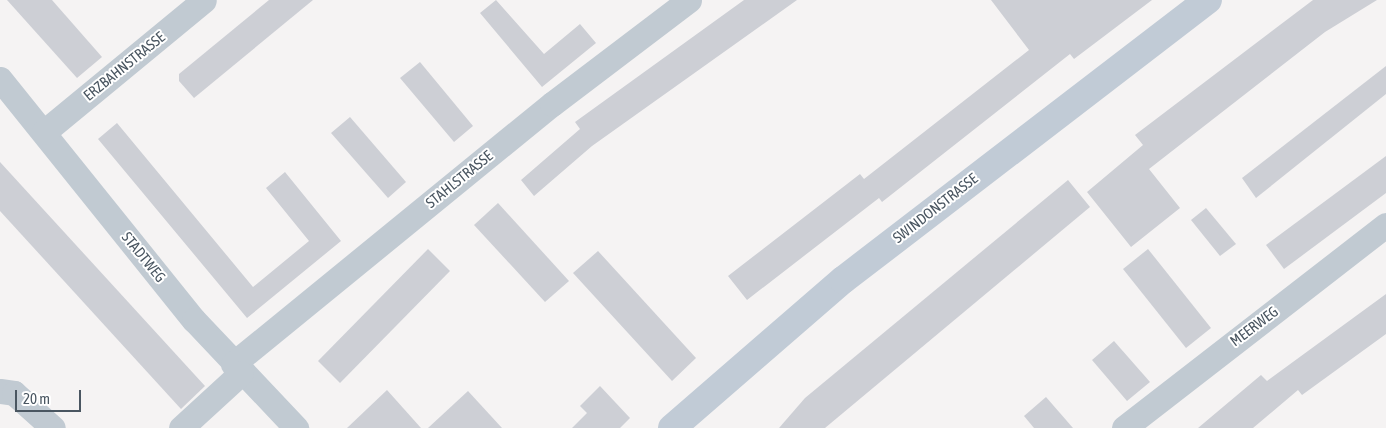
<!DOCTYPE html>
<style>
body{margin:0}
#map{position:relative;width:1386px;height:428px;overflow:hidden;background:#f5f3f3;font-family:"Asap Condensed",sans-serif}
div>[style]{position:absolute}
.building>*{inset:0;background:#cdcfd5}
.street>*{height:25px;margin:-12.5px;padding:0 12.5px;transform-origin:12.5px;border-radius:12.5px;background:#c1cad2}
.secondary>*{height:28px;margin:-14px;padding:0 14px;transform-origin:14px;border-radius:14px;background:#c1cbd6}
span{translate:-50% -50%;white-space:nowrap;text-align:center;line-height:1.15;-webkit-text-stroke:4px #fff;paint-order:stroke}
.street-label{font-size:15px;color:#4a5661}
.scale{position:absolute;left:15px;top:390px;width:66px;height:22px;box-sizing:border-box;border:2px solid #4a5661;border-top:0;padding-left:6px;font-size:15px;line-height:18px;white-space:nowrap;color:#4a5661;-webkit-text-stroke:4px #fff;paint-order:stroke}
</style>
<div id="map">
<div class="building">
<i style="clip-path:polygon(7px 0,52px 0,102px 57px,77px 78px)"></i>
<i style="clip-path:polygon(269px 0,313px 0,194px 98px,179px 81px,179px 74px)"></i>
<i style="clip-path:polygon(496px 0,544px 54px,580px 24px,596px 43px,542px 87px,480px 13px)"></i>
<i style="clip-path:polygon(744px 0,797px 0,592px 146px,534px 196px,521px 180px,580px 129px,575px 122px)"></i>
<i style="clip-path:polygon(991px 0,1152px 0,1074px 59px,1070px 54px,882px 202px,879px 198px,747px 300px,728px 276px,860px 174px,864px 179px,1029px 50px)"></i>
<i style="clip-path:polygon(1313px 0,1377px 0,1325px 32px,1149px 169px,1180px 208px,1131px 247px,1087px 192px,1143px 145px,1135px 135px)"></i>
<i style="clip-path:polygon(420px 62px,473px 126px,454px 142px,400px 78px)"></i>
<i style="clip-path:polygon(1386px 66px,1386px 94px,1256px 198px,1242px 178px)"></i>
<i style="clip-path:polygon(350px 117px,406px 182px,388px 198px,331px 133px)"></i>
<i style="clip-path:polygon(117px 123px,253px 287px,309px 241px,266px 188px,285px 172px,341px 241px,247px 318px,98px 139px)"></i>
<i style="clip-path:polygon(1386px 156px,1386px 193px,1284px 269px,1266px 245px)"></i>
<i style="clip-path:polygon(0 162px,205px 386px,181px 409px,0 211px)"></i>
<i style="clip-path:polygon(1068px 180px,1090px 207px,825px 428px,779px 428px,805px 398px)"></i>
<i style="clip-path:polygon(498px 203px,569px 281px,545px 302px,474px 225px)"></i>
<i style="clip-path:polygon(1206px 208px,1236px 244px,1220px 256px,1191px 220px)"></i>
<i style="clip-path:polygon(428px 249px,450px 271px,340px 383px,318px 361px)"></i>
<i style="clip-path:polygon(1148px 249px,1211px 328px,1186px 348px,1123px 269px)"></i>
<i style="clip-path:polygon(598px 251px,696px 358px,672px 381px,573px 273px)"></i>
<i style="clip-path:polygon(1386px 294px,1386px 334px,1302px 395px,1298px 390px,1253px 428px,1198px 428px,1261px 375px,1267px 381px)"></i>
<i style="clip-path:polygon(1114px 341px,1150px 382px,1127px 401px,1092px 360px)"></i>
<i style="clip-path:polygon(600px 386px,630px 418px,620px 428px,572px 428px,587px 413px,580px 406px)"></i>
<i style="clip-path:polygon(387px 390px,421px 428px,347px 428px)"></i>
<i style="clip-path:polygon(468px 391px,502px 428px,428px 428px)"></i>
<i style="clip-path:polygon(1046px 397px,1073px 428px,1034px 428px,1024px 416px)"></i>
</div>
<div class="street">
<i style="left:0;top:79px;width:309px;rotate:51.2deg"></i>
<i style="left:194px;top:320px;width:149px;rotate:46.6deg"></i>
<i style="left:44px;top:132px;width:207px;rotate:-39.5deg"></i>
<i style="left:233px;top:364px;width:412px;rotate:-39.2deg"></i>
<i style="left:552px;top:104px;width:172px;rotate:-37.2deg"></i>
<i style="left:0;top:391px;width:14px;rotate:8deg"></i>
<i style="left:14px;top:393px;width:52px;rotate:41.9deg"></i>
<i style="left:181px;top:428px;width:81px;rotate:-42.5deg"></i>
<i style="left:1124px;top:428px;width:331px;rotate:-37.8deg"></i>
</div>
<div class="secondary">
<i style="left:672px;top:428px;width:226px;rotate:-40.9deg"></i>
<i style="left:843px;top:280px;width:460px;rotate:-37.5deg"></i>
</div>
<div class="street-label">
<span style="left:124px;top:66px;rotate:-39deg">ERZBAHNSTRASSE</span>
<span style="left:459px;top:179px;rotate:-39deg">STAHLSTRASSE</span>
<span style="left:935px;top:208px;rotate:-38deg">SWINDONSTRASSE</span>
<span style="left:144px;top:257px;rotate:51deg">STADTWEG</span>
<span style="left:1254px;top:326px;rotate:-37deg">MEERWEG</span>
</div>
<div class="scale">20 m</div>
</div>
